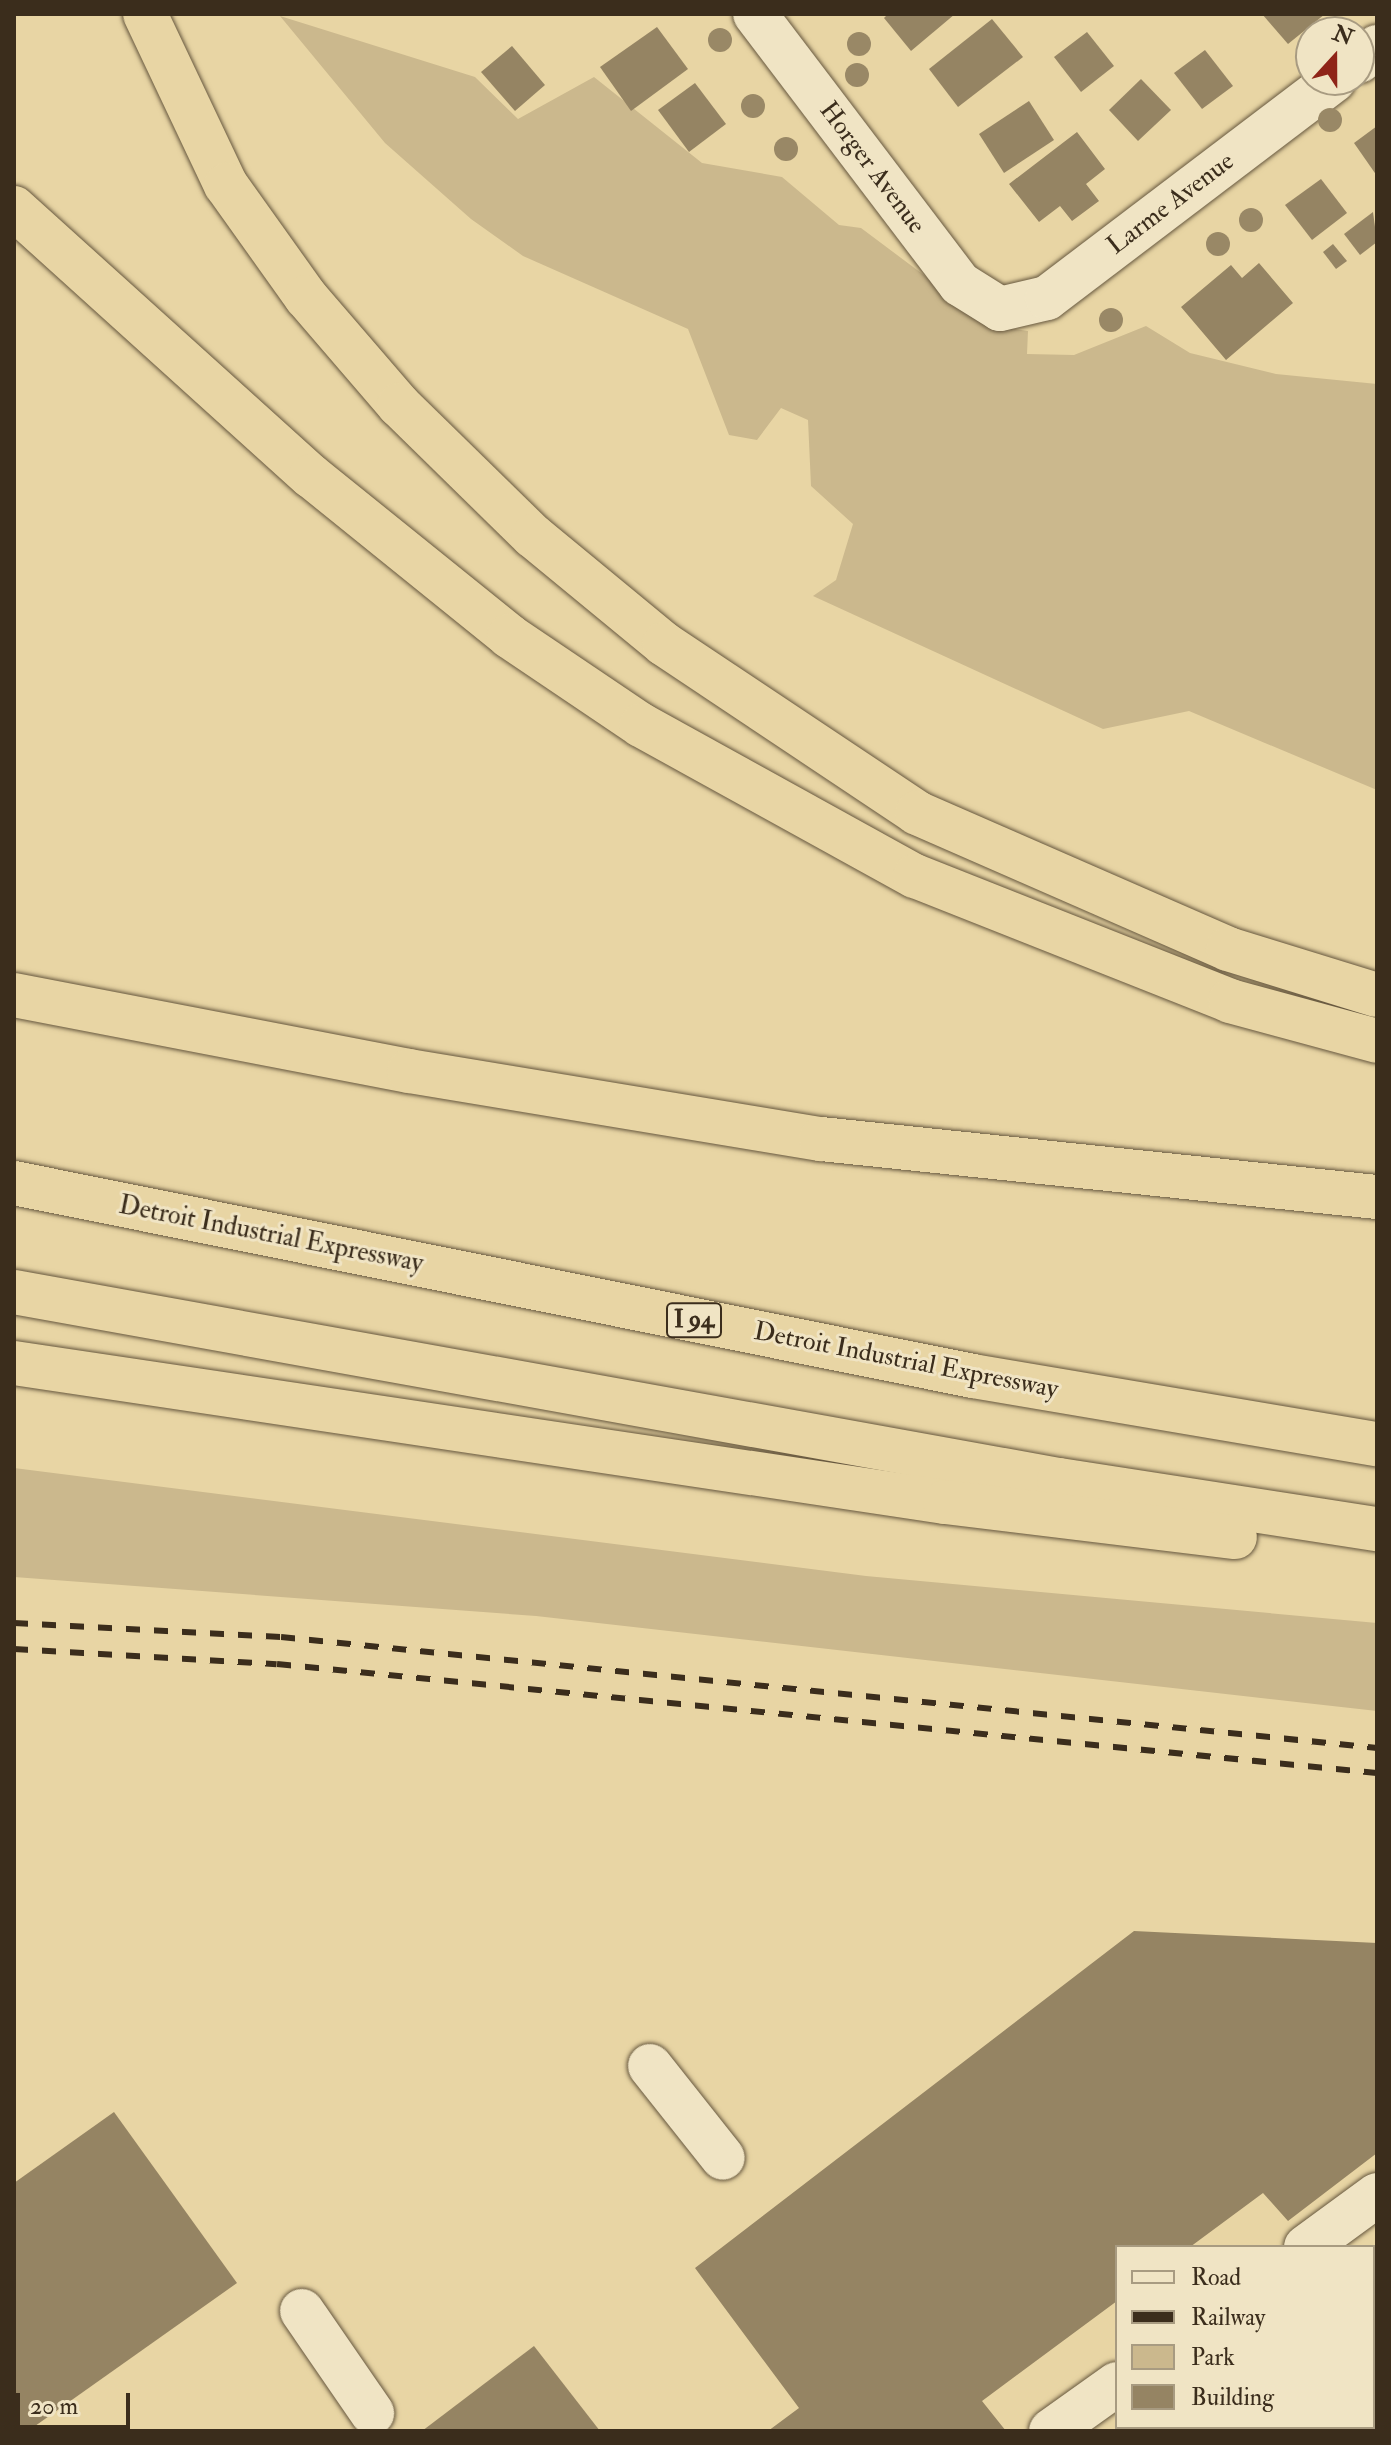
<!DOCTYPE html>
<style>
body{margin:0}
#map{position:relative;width:1391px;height:2445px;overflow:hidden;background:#e8d5a4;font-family:"IM FELL Double Pica",serif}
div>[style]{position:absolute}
.green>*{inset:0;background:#cbb88d}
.building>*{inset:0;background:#958463}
.roads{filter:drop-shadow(0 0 2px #66573e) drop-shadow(0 0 2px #66573e)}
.minor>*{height:44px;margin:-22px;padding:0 22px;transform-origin:22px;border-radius:22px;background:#f0e4c4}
.highway>*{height:44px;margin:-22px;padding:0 22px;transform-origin:22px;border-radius:22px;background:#e8d5a4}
.rail>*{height:6px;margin-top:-3px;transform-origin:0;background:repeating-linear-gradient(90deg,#3b2d1c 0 14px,transparent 0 28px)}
.trees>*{width:24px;height:24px;margin:-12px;border-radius:50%;background:#986}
span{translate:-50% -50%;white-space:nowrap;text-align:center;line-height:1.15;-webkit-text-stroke:6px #f0e4c4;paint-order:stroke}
.shield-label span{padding:2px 6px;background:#f0e4c4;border:2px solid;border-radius:6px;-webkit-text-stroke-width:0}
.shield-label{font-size:24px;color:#3b2d1c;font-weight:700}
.street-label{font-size:26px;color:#3b2d1c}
.frame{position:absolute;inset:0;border:16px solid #3b2d1c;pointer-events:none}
.legend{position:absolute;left:1115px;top:2245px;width:260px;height:184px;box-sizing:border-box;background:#f0e4c4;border:2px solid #a89b81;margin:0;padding:10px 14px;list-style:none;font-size:24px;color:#3b2d1c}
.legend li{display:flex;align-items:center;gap:16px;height:40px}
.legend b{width:40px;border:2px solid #a89b81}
.north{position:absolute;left:1295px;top:16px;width:80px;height:80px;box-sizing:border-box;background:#f0e4c4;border:2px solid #a89b81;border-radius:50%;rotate:21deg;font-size:22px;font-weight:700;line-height:32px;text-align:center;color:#3b2d1c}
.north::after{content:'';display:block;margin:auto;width:28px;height:36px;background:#8f2418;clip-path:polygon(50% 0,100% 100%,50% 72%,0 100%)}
.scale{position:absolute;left:16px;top:2393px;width:114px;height:36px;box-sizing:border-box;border:4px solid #3b2d1c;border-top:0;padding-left:10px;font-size:24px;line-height:28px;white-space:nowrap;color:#3b2d1c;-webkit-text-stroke:6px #f0e4c4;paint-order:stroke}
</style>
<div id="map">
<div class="green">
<i style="clip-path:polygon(280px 16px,475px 77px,518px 119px,594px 77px,702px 163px,782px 177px,839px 225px,861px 228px,992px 326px,1028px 331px,1027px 354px,1074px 355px,1146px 326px,1190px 353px,1276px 374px,1377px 384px,1377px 790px,1189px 711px,1103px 729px,813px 596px,836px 580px,853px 524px,811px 486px,808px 420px,781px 408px,757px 440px,729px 435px,688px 329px,523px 256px,471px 219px,385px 143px)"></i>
<i style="clip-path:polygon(14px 1468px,866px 1576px,1377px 1623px,1377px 1711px,536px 1616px,14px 1577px)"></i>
</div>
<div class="building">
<i style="clip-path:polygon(888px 14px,955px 14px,911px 51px,884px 18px)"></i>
<i style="clip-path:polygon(1262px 14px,1325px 14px,1288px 44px)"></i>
<i style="clip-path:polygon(992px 19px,1023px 57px,958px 107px,929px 69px)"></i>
<i style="clip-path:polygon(657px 27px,688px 69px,631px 111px,600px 67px)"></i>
<i style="clip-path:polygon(1087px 32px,1114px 66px,1081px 92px,1054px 57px)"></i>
<i style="clip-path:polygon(512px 46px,545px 85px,515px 111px,481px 72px)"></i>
<i style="clip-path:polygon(1205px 50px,1233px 86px,1202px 109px,1174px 73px)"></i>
<i style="clip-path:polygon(1141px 79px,1171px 110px,1138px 141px,1109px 110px)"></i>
<i style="clip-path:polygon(695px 83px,726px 124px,689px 152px,658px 110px)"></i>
<i style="clip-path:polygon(1029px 101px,1054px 140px,1004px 173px,979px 134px)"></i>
<i style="clip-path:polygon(1377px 126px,1377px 176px,1354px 143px)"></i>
<i style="clip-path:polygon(1077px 132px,1105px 169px,1086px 184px,1099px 201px,1072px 221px,1060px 206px,1039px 222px,1009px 184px)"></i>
<i style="clip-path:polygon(1321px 179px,1347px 213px,1312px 240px,1285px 205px)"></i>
<i style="clip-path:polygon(1373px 212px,1377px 242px,1360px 255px,1344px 234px)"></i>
<i style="clip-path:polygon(1333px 244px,1347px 261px,1336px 269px,1323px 252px)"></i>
<i style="clip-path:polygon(1259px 263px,1293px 303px,1226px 360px,1181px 307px,1231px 265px,1242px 278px)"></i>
<i style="clip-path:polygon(1134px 1931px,1377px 1943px,1377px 2153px,1288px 2221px,1263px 2193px,1190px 2247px,1117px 2247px,1117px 2301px,982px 2401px,1006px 2431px,768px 2431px,799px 2408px,695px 2268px)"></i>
<i style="clip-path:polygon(114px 2112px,237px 2283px,28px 2431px,14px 2431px,14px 2183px)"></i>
<i style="clip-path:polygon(534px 2346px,600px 2431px,422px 2431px)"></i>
</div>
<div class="roads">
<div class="minor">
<i style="left:755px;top:14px;width:339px;rotate:52.8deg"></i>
<i style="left:960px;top:284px;width:47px;rotate:32deg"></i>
<i style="left:1000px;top:309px;width:48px;rotate:-13.2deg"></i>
<i style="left:1047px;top:298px;width:360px;rotate:-37.2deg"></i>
<i style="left:1359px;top:61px;width:23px;rotate:-38deg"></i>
<i style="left:650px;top:2066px;width:117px;rotate:51.6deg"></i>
<i style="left:1306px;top:2247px;width:88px;rotate:-36.2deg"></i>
<i style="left:302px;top:2311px;width:124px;rotate:55.5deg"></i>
<i style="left:1373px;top:2315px;width:6px;rotate:51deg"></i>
<i style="left:1051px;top:2431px;width:81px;rotate:-35.5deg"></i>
</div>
<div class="highway">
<i style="left:145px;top:14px;width:189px;rotate:64.7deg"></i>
<i style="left:226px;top:185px;width:138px;rotate:54.5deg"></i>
<i style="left:306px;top:297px;width:143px;rotate:49.3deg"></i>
<i style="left:399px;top:405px;width:187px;rotate:44.4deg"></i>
<i style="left:533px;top:536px;width:170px;rotate:39.5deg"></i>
<i style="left:664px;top:644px;width:304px;rotate:33.7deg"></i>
<i style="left:917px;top:813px;width:339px;rotate:23.6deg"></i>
<i style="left:1228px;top:949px;width:156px;rotate:17.2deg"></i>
<i style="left:14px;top:208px;width:400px;rotate:42.1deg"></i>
<i style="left:311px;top:476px;width:255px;rotate:38.9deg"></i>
<i style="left:509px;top:636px;width:159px;rotate:34deg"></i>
<i style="left:641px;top:725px;width:313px;rotate:28.9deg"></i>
<i style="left:915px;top:876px;width:339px;rotate:21.6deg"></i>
<i style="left:1230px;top:1001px;width:152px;rotate:15.2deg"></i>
<i style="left:14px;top:995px;width:402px;rotate:10.9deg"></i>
<i style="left:409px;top:1071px;width:418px;rotate:9.4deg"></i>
<i style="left:821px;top:1139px;width:559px;rotate:5.96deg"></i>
<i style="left:14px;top:1183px;width:978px;rotate:11.38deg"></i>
<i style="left:973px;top:1376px;width:410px;rotate:9.6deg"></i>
<i style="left:14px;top:1292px;width:1062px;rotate:10.2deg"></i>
<i style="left:1059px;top:1480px;width:322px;rotate:8.8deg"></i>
<i style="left:14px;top:1363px;width:941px;rotate:8.49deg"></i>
<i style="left:945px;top:1502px;width:292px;rotate:6.9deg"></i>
</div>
</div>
<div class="rail">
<i style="left:14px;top:1623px;width:267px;rotate:3deg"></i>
<i style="left:281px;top:1637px;width:1102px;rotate:5.78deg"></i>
<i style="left:14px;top:1649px;width:263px;rotate:3.3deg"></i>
<i style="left:277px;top:1664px;width:1105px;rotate:5.66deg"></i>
</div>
<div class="trees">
<i style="left:720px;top:40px"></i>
<i style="left:859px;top:44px"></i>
<i style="left:857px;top:75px"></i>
<i style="left:753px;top:106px"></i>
<i style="left:1330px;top:120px"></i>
<i style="left:786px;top:149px"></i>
<i style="left:1251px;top:220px"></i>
<i style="left:1218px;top:244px"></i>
<i style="left:1111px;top:320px"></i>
</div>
<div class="shield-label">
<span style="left:694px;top:1320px">I 94</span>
</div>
<div class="street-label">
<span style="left:872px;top:168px;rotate:53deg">Horger Avenue</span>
<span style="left:1171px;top:204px;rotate:-37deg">Larme Avenue</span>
<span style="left:271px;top:1235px;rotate:11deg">Detroit Industrial Expressway</span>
<span style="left:906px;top:1361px;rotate:11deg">Detroit Industrial Expressway</span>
</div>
<div class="frame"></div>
<ul class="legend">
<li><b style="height:10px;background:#f0e4c4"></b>Road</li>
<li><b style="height:10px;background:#3b2d1c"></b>Railway</li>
<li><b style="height:22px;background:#cbb88d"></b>Park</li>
<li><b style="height:22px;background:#958463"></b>Building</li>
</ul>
<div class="north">N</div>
<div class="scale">20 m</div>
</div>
